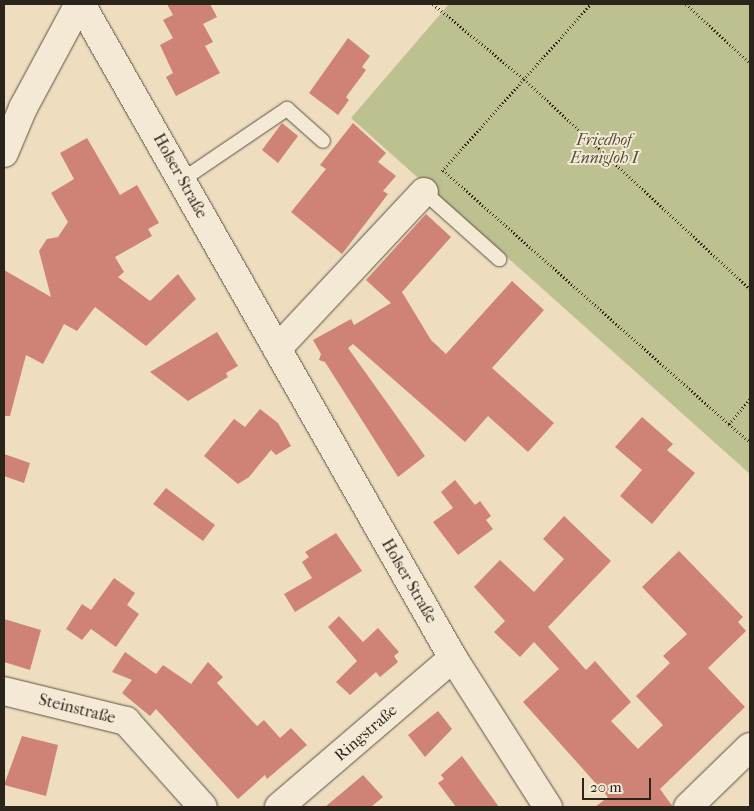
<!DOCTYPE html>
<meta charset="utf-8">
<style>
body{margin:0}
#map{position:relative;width:754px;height:811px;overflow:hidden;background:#eeddbf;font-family:"IM FELL French Canon",serif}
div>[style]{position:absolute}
.green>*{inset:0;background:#bdc08f}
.building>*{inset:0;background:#cf8376}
.path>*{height:3px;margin-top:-1.5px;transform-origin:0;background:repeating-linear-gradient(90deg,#2b241a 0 1px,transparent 0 3.5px)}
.roads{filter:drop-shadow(0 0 1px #5c5243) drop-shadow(0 0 1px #5c5243)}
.lane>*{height:14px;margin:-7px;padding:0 7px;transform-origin:7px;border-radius:7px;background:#f4e9d5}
.street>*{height:28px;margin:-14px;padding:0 14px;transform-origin:14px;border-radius:14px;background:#f4e9d5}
.secondary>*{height:28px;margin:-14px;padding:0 14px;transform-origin:14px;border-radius:14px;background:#f4e9d5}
span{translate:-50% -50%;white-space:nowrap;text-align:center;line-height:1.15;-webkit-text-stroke:4px #f4e9d5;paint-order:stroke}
.park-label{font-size:16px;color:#504b37;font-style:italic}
.street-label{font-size:16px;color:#2b241a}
.frame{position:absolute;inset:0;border:5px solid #2b241a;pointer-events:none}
.scale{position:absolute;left:582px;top:778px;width:69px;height:22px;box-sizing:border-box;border:2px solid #2b241a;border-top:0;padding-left:6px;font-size:15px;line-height:18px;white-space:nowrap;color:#2b241a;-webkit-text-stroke:4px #f4e9d5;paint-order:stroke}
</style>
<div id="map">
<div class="green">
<i style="clip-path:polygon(449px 4px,750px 4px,750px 474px,351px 118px)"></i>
</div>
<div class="building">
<i style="clip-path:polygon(167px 4px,210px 4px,217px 17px,203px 24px,213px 42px,205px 46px,220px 73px,176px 96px,166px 77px,173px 73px,160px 45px,173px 38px,163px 20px,173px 15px)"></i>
<i style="clip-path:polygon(348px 38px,370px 56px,362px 67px,366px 70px,346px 97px,349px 100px,338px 115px,309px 93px)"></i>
<i style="clip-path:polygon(282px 123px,298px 136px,278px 163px,262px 150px)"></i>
<i style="clip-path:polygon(353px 123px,386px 153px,378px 162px,396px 176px,383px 191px,388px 194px,342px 254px,291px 212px,326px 169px,320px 165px)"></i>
<i style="clip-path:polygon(87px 138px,120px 195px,137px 185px,159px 223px,148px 229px,152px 236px,115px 257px,124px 272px,118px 277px,150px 301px,178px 274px,196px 299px,146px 346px,95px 307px,77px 331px,64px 324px,43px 364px,26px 355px,10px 416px,4px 416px,4px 270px,51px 297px,39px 251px,47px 239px,58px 237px,68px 222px,51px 193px,74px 179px,60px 153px)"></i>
<i style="clip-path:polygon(426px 214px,451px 237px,402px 292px,431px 340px,446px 354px,512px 281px,544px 310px,492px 368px,554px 423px,528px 452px,488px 416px,465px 442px,353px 344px,348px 348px,425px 456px,398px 477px,325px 362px,319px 360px,321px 354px,313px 340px,351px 319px,354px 325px,391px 303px,366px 280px)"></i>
<i style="clip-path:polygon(217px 332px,238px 366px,226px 373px,228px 377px,188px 401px,150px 372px)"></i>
<i style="clip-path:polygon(260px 409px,278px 423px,291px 446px,276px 455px,271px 450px,249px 477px,238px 484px,204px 456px,234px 419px,245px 427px)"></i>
<i style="clip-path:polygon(642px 417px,673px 444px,667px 450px,695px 473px,652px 524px,620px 496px,642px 470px,615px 447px)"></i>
<i style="clip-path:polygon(4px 454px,30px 463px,24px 483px,4px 476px)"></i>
<i style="clip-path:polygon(455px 480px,475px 505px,480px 501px,491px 516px,486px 520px,493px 529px,458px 555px,433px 522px,453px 508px,441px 492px)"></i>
<i style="clip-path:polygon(166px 488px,215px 525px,203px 541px,153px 504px)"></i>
<i style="clip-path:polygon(564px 516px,611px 561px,548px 627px,586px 670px,595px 661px,631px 702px,611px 721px,638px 749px,663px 725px,636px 696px,670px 663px,663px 656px,687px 634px,642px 587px,679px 551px,743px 617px,738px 622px,746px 631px,708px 668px,745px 707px,660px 789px,673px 807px,595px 807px,608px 797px,523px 702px,559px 669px,534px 642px,520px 657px,494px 632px,505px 621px,474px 587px,500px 560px,534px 592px,564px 559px,543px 539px)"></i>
<i style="clip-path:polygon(336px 533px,362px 571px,295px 612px,284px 594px,312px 578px,302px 562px,309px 557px,305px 552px)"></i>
<i style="clip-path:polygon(114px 578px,135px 593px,127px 605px,139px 614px,116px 647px,91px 629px,82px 640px,66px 629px,82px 604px,91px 610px)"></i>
<i style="clip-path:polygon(339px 616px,363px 642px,378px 628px,399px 652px,394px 656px,398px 662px,380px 677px,376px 672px,350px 695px,336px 682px,357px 661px,328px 627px)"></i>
<i style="clip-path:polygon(4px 619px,41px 630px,30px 670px,4px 662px)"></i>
<i style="clip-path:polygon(125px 652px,156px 674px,163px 665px,191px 684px,208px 662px,223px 677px,217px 683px,257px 726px,264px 720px,280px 738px,291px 728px,307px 745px,267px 779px,265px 775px,238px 799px,156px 709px,150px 716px,122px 693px,132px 680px,112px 672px)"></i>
<i style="clip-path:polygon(438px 711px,452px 729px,425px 757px,408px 735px)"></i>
<i style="clip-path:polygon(22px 736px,58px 745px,46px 796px,4px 785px)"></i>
<i style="clip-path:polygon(462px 756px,499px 807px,456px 807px,438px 783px,444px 779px,441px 775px)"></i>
<i style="clip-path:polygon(363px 775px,383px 797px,371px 807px,325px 807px)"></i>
</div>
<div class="path">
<i style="left:433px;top:4px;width:118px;rotate:39.5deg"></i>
<i style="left:524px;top:79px;width:309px;rotate:42.9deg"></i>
<i style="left:686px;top:4px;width:87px;rotate:42.7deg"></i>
<i style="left:443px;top:170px;width:383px;rotate:41.6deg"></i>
<i style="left:729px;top:424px;width:33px;rotate:-50deg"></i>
<i style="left:442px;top:171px;width:224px;rotate:-48.3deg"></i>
<i style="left:729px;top:424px;width:28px;rotate:41deg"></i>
</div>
<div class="roads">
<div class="lane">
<i style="left:182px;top:180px;width:127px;rotate:-34.1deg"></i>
<i style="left:287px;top:109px;width:48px;rotate:41.6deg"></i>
<i style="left:424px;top:192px;width:101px;rotate:41.8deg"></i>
</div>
<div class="street">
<i style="left:277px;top:349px;width:215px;rotate:-46.9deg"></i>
<i style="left:4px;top:691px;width:126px;rotate:13.8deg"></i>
<i style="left:126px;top:721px;width:115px;rotate:48.2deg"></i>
<i style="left:279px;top:807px;width:229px;rotate:-40.6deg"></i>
<i style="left:688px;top:807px;width:86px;rotate:-44.1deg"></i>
</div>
<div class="secondary">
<i style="left:81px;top:4px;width:752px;rotate:60.37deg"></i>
<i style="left:453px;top:658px;width:177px;rotate:57.5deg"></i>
<i style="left:4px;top:153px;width:49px;rotate:-67.1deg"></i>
<i style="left:23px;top:108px;width:118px;rotate:-61.7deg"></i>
</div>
</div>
<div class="park-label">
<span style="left:604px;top:149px">Friedhof<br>Ennigloh I</span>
</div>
<div class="street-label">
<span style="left:180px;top:176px;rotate:61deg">Holser Straße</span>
<span style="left:409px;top:581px;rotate:60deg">Holser Straße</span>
<span style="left:77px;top:709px;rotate:14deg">Steinstraße</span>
<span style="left:366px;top:733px;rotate:-41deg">Ringstraße</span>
</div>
<div class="frame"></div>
<div class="scale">20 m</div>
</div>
